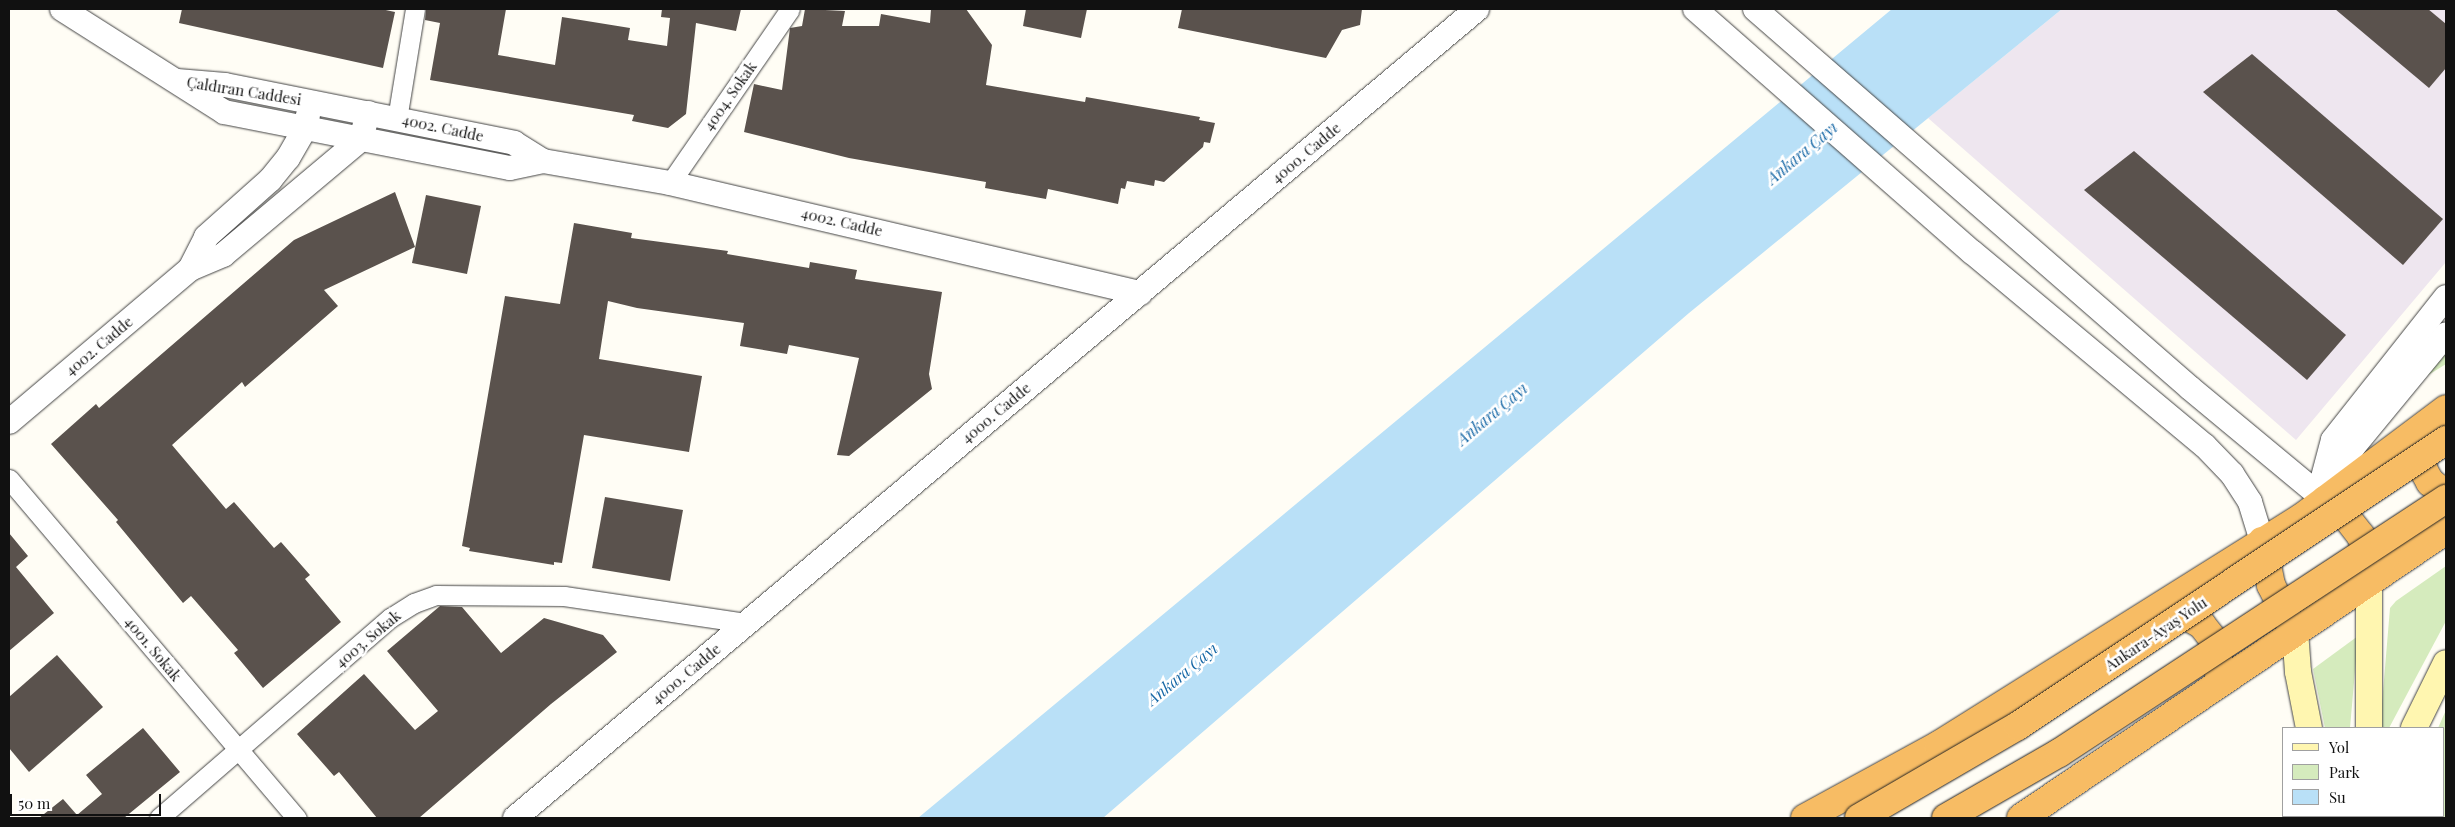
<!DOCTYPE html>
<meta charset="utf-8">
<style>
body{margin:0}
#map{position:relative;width:2455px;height:827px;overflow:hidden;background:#fffdf5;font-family:"Playfair Display",serif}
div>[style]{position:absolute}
.industrial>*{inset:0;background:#eee6ef}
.green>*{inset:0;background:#d5ebbd}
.water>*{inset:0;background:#b9e0f7}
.building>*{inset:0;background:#5a524d}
.roads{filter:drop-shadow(0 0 1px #444) drop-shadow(0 0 1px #444)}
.minor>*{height:19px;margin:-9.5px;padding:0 9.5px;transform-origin:9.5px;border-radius:9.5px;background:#fff}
.tertiary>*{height:24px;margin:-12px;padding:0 12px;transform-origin:12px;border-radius:12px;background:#fff}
.secondary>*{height:26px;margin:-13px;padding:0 13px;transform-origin:13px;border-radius:13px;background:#fff6b0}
.trunk>*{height:28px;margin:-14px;padding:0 14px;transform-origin:14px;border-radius:14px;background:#f7bc64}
.bridges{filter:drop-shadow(0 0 1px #222) drop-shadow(0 0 1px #222)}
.trunk-bridge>*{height:28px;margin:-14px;padding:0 14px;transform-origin:14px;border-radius:14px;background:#f7bc64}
span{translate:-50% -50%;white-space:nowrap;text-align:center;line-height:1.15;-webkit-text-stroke:5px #fff;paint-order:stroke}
.street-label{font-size:15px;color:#111}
.water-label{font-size:16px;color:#1768a6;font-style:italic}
.frame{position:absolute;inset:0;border:10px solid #111;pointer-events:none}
.legend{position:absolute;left:2282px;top:727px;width:162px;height:90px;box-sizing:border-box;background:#fff;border:1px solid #a0a0a0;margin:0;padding:6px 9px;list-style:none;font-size:15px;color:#111}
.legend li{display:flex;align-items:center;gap:10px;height:25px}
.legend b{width:25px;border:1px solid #a0a0a0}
.scale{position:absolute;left:10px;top:794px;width:151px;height:22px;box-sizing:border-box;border:2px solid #111;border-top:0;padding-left:6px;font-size:15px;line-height:18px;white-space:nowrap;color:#111;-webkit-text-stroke:4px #fff;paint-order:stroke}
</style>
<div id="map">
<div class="industrial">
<i style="clip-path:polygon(2062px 9px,2446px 9px,2446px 262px,2296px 440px,1928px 118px)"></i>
</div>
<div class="green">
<i style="clip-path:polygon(2446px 349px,2446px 364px,2422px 379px)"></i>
<i style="clip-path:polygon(2446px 566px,2446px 621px,2389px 728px,2380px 728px,2390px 608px,2396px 601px)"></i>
<i style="clip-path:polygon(2358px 636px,2350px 728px,2325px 728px,2313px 669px)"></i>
<i style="clip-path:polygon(2446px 710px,2446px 818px,2407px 818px,2444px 816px,2444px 728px,2438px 728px)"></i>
</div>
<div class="water">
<i style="clip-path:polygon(1892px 9px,2062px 9px,1689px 313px,1103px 818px,918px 818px)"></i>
</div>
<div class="building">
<i style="clip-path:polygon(182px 9px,381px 9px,395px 12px,383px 68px,179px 23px)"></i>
<i style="clip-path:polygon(426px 9px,506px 9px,498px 55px,555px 65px,562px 17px,630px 28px,628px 40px,667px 46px,670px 18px,661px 17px,662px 9px,741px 9px,736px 31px,696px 23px,686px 114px,668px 128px,632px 121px,634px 115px,430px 80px,440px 23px,425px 20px)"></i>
<i style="clip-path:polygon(805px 9px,845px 11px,842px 26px,879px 26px,881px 14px,930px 23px,931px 9px,966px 9px,992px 45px,986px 85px,1085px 102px,1086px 97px,1200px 117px,1199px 120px,1215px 123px,1210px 143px,1204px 142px,1203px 147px,1164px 182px,1155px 180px,1154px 186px,1127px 181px,1125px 189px,1121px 188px,1118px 204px,1048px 189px,1046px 199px,985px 188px,986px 182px,849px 158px,744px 132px,754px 84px,782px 90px,790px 28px,802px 26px)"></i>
<i style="clip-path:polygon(1026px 9px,1087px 9px,1081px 38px,1023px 26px)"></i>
<i style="clip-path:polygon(1182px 9px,1362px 9px,1360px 25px,1342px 30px,1326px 58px,1178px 28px)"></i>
<i style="clip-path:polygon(2335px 9px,2428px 9px,2446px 24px,2446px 68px,2429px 88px)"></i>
<i style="clip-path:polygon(2252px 54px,2443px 219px,2403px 265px,2203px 92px)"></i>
<i style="clip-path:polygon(2134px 151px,2346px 335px,2307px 380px,2084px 190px)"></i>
<i style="clip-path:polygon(395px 192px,415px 247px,324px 290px,338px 306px,245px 387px,242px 382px,172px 445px,226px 509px,234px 502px,274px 548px,281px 542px,310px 575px,305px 579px,341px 622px,263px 688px,234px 653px,238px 650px,191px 596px,183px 603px,116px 522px,118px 520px,51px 444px,96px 404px,99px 408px,294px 240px)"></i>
<i style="clip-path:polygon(426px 195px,481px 206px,467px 274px,412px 263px)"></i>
<i style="clip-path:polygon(574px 223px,632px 233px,631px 238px,728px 251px,727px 254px,809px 268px,810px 262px,857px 270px,855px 279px,942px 292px,929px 374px,932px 389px,849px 456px,837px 455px,859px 358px,789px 345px,787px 354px,740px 346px,744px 323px,637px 308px,608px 301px,599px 359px,702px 376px,689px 452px,584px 435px,562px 563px,554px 562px,554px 565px,469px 551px,470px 548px,462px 546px,505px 296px,560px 304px)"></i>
<i style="clip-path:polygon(605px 497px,683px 510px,670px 581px,592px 568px)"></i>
<i style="clip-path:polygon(9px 533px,28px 556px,16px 567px,54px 613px,9px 651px)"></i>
<i style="clip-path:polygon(440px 606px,462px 607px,501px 653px,544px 618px,603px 635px,617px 652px,551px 704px,419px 818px,377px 818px,339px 772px,334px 776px,297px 734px,364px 674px,415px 730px,438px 711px,387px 651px)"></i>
<i style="clip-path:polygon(57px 655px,103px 707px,29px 772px,9px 748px,9px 697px)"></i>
<i style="clip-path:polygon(143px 728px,180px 772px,124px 818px,39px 818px,63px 799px,77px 815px,102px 794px,86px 775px)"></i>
</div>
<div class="roads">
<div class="minor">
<i style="left:397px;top:119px;width:111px;rotate:-80.7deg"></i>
<i style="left:670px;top:183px;width:211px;rotate:-55.4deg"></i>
<i style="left:9px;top:479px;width:445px;rotate:49.7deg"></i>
<i style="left:159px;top:818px;width:306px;rotate:-40.9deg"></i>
<i style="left:390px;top:618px;width:28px;rotate:-32deg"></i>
<i style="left:414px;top:603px;width:23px;rotate:-20deg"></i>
<i style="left:436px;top:595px;width:128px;rotate:0.4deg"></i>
<i style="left:564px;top:596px;width:185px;rotate:8.4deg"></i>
</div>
<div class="tertiary">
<i style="left:62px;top:9px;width:192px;rotate:32.4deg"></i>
<i style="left:224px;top:112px;width:291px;rotate:11.1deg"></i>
<i style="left:510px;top:168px;width:34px;rotate:-12deg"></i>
<i style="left:543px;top:161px;width:129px;rotate:9.8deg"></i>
<i style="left:670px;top:183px;width:483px;rotate:13.2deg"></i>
<i style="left:1695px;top:9px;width:368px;rotate:41.3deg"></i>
<i style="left:1972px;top:252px;width:303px;rotate:39.8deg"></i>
<i style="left:2205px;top:446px;width:39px;rotate:46deg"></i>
<i style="left:2232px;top:474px;width:33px;rotate:57deg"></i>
<i style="left:2250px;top:502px;width:41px;rotate:72.9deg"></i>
<i style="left:1755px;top:9px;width:577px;rotate:41.06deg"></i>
<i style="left:2190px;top:388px;width:175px;rotate:39.7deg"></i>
<i style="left:177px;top:81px;width:48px;rotate:4.8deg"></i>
<i style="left:225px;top:85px;width:295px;rotate:11.3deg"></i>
<i style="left:514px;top:143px;width:34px;rotate:32deg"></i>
<i style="left:190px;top:269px;width:36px;rotate:-63deg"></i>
<i style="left:206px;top:237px;width:86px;rotate:-41.7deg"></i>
<i style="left:270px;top:180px;width:28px;rotate:-51deg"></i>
<i style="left:288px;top:158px;width:34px;rotate:-60deg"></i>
<i style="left:305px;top:128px;width:13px;rotate:-77deg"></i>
<i style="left:9px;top:422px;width:237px;rotate:-40.2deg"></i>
<i style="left:190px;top:269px;width:36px;rotate:-23deg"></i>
<i style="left:223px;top:255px;width:180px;rotate:-40deg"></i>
<i style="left:361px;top:139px;width:27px;rotate:-75deg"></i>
<i style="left:2325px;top:500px;width:19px;rotate:-99deg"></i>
<i style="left:2322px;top:481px;width:42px;rotate:-75deg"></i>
<i style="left:2333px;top:440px;width:182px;rotate:-51.7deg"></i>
<i style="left:2325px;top:500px;width:60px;rotate:-62.2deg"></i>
<i style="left:2353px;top:447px;width:146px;rotate:-50.5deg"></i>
<i style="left:515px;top:818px;width:1257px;rotate:-40.06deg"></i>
</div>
<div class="secondary">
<i style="left:2295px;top:631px;width:41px;rotate:85.8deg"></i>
<i style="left:2298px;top:672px;width:57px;rotate:78.9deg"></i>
<i style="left:2369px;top:728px;width:146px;rotate:-90deg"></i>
<i style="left:2414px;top:728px;width:72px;rotate:-63.8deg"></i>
<i style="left:2327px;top:816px;width:2px;rotate:63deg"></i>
<i style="left:2371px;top:816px;width:2px;rotate:63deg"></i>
</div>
<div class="trunk">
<i style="left:2425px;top:436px;width:12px;rotate:114deg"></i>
<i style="left:2420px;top:447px;width:24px;rotate:81deg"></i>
<i style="left:2424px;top:471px;width:13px;rotate:61deg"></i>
<i style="left:2430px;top:482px;width:20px;rotate:37deg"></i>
<i style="left:2325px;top:500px;width:28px;rotate:39deg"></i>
<i style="left:2347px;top:518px;width:23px;rotate:52deg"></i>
<i style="left:2361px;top:536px;width:19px;rotate:69deg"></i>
<i style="left:2368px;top:554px;width:21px;rotate:85deg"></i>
<i style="left:2262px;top:541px;width:45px;rotate:78.4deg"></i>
<i style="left:2271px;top:585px;width:47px;rotate:63.4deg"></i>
<i style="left:2164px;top:610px;width:15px;rotate:8deg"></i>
<i style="left:2179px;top:612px;width:26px;rotate:29deg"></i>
<i style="left:2202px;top:625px;width:16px;rotate:52deg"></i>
<i style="left:2212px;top:638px;width:18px;rotate:71deg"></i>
<i style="left:2218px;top:655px;width:18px;rotate:87deg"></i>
<i style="left:1805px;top:818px;width:153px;rotate:-28.6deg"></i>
<i style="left:1939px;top:745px;width:427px;rotate:-32.1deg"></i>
<i style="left:2301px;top:518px;width:181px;rotate:-36.9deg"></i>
<i style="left:2021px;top:818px;width:513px;rotate:-34.12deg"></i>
</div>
</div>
<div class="bridges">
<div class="trunk-bridge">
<i style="left:1859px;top:818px;width:184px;rotate:-30.1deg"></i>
<i style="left:2018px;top:726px;width:515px;rotate:-33.75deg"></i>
<i style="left:1946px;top:818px;width:130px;rotate:-29.9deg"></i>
<i style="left:2059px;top:753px;width:463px;rotate:-33.3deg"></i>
</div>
</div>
<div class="street-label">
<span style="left:244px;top:91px;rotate:9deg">Çaldıran Caddesi</span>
<span style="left:730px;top:96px;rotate:-55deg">4004. Sokak</span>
<span style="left:443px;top:128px;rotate:12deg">4002. Cadde</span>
<span style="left:1306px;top:153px;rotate:-40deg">4000. Cadde</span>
<span style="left:842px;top:222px;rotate:13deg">4002. Cadde</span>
<span style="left:99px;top:346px;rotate:-40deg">4002. Cadde</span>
<span style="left:996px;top:413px;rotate:-40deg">4000. Cadde</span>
<span style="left:2156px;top:634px;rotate:-34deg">Ankara-Ayaş Yolu</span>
<span style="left:368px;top:639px;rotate:-40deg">4003. Sokak</span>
<span style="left:153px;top:649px;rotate:50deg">4001. Sokak</span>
<span style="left:686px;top:674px;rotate:-40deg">4000. Cadde</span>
</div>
<div class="water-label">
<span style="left:1802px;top:153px;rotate:-40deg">Ankara Çayı</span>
<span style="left:1492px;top:414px;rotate:-40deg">Ankara Çayı</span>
<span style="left:1182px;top:674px;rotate:-40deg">Ankara Çayı</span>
</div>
<div class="frame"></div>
<ul class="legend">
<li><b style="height:6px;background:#fff6b0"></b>Yol</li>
<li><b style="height:14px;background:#d5ebbd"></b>Park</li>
<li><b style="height:14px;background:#b9e0f7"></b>Su</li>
</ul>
<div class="scale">50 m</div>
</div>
